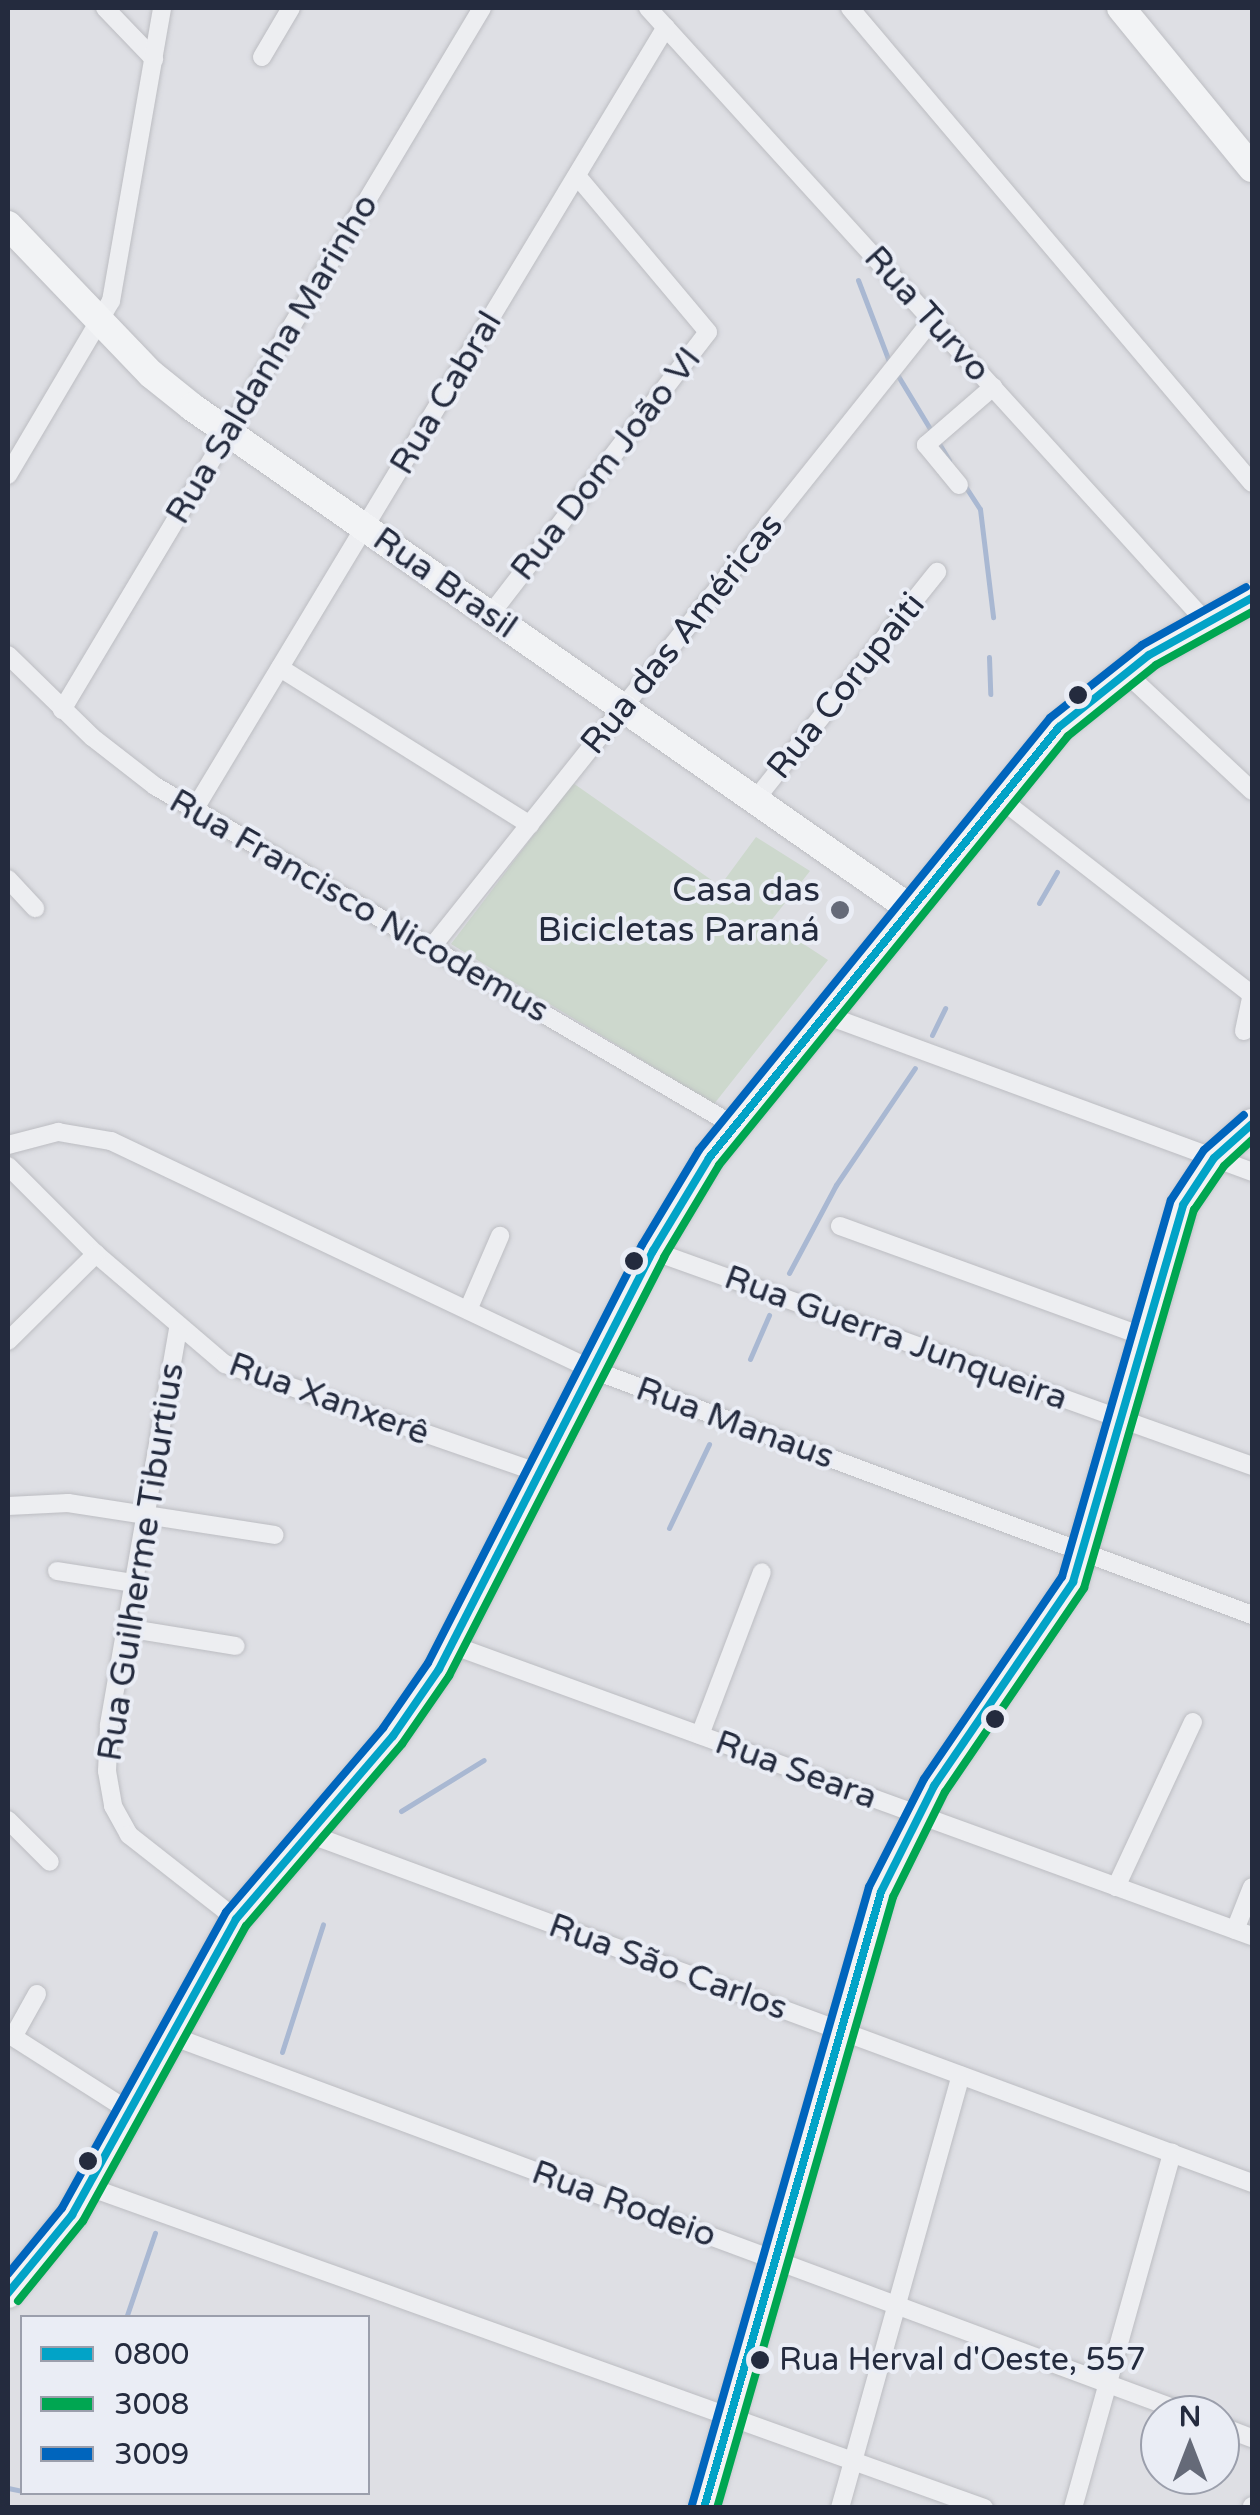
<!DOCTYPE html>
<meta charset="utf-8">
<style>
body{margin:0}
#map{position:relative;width:1260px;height:2515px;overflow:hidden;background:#dedfe4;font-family:"Varela Round",sans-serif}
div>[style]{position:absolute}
.green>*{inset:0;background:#cdd8cd}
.stream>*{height:5px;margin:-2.5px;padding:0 2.5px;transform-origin:2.5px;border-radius:2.5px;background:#a9b8d2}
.roads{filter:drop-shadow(0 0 2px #bcbdc2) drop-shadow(0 0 2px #bcbdc2)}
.street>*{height:18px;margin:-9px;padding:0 9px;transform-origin:9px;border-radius:9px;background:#edeef1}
.secondary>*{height:28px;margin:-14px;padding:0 14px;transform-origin:14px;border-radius:14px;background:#f2f3f5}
.primary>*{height:30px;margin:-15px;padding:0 15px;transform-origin:15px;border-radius:15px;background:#f2f3f5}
.bus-1>*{height:8px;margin:-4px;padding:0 4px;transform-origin:4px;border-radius:4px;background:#02a3c7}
.bus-2>*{height:8px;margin:-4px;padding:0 4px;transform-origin:4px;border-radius:4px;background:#00a651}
.bus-3>*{height:8px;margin:-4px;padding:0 4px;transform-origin:4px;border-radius:4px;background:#0065bd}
.dots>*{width:28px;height:28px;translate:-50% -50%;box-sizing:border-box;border:5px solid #eaedf5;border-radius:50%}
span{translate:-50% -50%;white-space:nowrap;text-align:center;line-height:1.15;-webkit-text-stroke:8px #eaedf5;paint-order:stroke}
.bus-label{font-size:32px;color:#242b3e}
.left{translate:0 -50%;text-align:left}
.street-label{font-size:35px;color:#242b3e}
.poi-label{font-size:35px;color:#242b3e}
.right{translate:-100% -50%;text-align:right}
.frame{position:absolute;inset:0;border:10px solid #242b3e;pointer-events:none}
.legend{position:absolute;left:20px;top:2315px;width:350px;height:180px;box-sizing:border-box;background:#eaedf5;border:2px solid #9b9fac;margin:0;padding:12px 18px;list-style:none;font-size:30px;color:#242b3e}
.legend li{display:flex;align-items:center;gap:20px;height:50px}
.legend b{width:50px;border:2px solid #9b9fac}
.north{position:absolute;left:1140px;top:2395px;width:100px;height:100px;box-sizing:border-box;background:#eaedf5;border:2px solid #9b9fac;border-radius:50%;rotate:0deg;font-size:28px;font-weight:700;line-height:40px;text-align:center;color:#242b3e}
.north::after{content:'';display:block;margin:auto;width:35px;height:45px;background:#656a78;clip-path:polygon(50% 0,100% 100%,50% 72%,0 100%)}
</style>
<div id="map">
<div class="green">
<i style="clip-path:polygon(573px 783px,720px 886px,756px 837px,810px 871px,770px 922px,828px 960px,714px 1104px,451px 944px)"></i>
</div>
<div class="stream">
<i style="left:858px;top:280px;width:87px;rotate:69.1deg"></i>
<i style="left:889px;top:361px;width:116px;rotate:58.8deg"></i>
<i style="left:965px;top:486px;width:27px;rotate:57deg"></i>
<i style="left:980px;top:509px;width:109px;rotate:83.1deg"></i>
<i style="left:989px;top:657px;width:37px;rotate:88deg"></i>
<i style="left:1039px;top:903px;width:36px;rotate:-60deg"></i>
<i style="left:932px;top:1035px;width:30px;rotate:-64deg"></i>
<i style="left:789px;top:1273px;width:100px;rotate:-61.9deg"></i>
<i style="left:836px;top:1185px;width:141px;rotate:-56deg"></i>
<i style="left:750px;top:1359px;width:48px;rotate:-66.6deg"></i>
<i style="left:669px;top:1528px;width:93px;rotate:-64.5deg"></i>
<i style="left:401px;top:1811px;width:97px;rotate:-31.6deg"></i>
<i style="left:282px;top:2052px;width:134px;rotate:-72.2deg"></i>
<i style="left:126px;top:2318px;width:90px;rotate:-71.2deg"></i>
<i style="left:8px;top:2488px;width:14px;rotate:12deg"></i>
</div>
<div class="roads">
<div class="street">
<i style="left:105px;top:8px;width:71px;rotate:46.1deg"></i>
<i style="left:648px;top:8px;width:828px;rotate:47.74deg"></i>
<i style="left:850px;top:8px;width:622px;rotate:49.76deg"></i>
<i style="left:262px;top:57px;width:57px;rotate:-59.4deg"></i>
<i style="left:8px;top:475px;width:202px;rotate:-59.4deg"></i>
<i style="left:111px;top:301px;width:297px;rotate:-80.1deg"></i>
<i style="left:959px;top:485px;width:52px;rotate:-129.5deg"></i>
<i style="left:926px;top:445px;width:89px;rotate:-40.9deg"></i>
<i style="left:490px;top:615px;width:357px;rotate:-52.4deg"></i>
<i style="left:708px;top:332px;width:204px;rotate:-130deg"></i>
<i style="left:8px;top:655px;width:117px;rotate:44.3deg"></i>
<i style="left:92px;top:737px;width:80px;rotate:37.9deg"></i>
<i style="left:155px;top:786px;width:670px;rotate:30.39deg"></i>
<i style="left:280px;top:668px;width:295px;rotate:32.1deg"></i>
<i style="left:1125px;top:672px;width:174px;rotate:43.1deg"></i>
<i style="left:62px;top:710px;width:818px;rotate:-59.11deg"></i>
<i style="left:998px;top:797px;width:322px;rotate:37.9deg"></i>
<i style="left:755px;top:800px;width:292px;rotate:-51.4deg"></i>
<i style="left:194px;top:810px;width:914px;rotate:-58.92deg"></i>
<i style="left:8px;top:879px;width:40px;rotate:47deg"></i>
<i style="left:431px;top:948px;width:803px;rotate:-51.42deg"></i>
<i style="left:823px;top:1014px;width:457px;rotate:20.2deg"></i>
<i style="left:1244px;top:1031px;width:38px;rotate:-78deg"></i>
<i style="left:8px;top:1145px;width:52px;rotate:-14.6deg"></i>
<i style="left:58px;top:1132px;width:54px;rotate:9.6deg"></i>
<i style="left:111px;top:1141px;width:534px;rotate:25.41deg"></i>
<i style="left:593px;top:1370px;width:703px;rotate:20.39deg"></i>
<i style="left:8px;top:1166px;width:124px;rotate:45deg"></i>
<i style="left:96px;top:1254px;width:170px;rotate:40.5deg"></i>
<i style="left:225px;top:1364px;width:333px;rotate:19.1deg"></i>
<i style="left:840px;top:1226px;width:325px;rotate:20deg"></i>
<i style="left:653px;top:1251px;width:636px;rotate:19.74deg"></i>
<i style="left:468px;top:1310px;width:81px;rotate:-66.6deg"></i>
<i style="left:178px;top:1329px;width:403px;rotate:99.9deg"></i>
<i style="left:109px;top:1726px;width:45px;rotate:92.5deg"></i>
<i style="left:107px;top:1771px;width:36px;rotate:80deg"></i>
<i style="left:113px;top:1806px;width:33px;rotate:61deg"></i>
<i style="left:129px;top:1835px;width:136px;rotate:38.1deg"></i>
<i style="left:8px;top:1341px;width:124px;rotate:-44.7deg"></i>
<i style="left:8px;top:1506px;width:60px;rotate:-2.9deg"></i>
<i style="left:68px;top:1503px;width:209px;rotate:8.8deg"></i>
<i style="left:57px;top:1571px;width:77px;rotate:9deg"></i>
<i style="left:126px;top:1628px;width:111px;rotate:9.3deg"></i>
<i style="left:452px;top:1645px;width:851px;rotate:19.99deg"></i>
<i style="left:700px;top:1735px;width:174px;rotate:-69.2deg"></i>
<i style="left:8px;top:1820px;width:59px;rotate:45deg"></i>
<i style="left:309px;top:1834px;width:1006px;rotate:20.31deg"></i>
<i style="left:1116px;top:1887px;width:182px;rotate:-65deg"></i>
<i style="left:1235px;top:1930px;width:46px;rotate:-68.4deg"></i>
<i style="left:37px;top:1994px;width:49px;rotate:119.2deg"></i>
<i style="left:13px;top:2037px;width:138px;rotate:32.5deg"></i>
<i style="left:169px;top:2035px;width:1091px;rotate:20.38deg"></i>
<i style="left:89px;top:2187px;width:951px;rotate:19.73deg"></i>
<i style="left:1220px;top:2426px;width:34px;rotate:21deg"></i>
<i style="left:840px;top:2508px;width:449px;rotate:-74.4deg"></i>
<i style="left:1073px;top:2508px;width:369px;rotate:-74.4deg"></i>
<i style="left:1252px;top:2508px;width:2px;rotate:-90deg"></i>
</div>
<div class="secondary">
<i style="left:1121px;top:8px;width:207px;rotate:50.7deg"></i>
<i style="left:8px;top:225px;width:207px;rotate:46.2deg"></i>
<i style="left:151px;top:374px;width:53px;rotate:38.8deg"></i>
<i style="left:192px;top:407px;width:877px;rotate:34.92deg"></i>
</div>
<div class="primary">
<i style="left:8px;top:2293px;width:101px;rotate:-50.6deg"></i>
<i style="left:72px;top:2215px;width:338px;rotate:-61deg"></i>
<i style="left:236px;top:1919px;width:241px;rotate:-49.4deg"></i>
<i style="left:393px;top:1736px;width:81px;rotate:-55.5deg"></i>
<i style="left:439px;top:1669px;width:470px;rotate:-62.9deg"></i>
<i style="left:653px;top:1251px;width:109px;rotate:-58.9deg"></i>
<i style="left:709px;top:1158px;width:555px;rotate:-50.92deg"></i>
<i style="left:1059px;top:727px;width:115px;rotate:-38.7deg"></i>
<i style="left:1149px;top:655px;width:118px;rotate:-29deg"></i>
<i style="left:704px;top:2508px;width:641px;rotate:-73.97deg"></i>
<i style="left:881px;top:1892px;width:119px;rotate:-63.4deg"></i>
<i style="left:934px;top:1786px;width:247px;rotate:-55.7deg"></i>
<i style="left:1073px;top:1582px;width:393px;rotate:-73.7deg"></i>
<i style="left:1183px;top:1205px;width:56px;rotate:-56.6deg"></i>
<i style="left:1214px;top:1158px;width:51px;rotate:-41.8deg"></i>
</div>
</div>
<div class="bus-1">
<i style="left:8px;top:2293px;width:101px;rotate:-50.6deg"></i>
<i style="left:72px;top:2215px;width:338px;rotate:-61deg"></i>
<i style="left:236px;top:1919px;width:241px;rotate:-49.4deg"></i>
<i style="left:393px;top:1736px;width:81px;rotate:-55.5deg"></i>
<i style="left:439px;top:1669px;width:470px;rotate:-62.9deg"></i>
<i style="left:653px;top:1251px;width:109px;rotate:-58.9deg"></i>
<i style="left:709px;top:1158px;width:555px;rotate:-50.92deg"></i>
<i style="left:1059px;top:727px;width:115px;rotate:-38.7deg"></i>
<i style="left:1149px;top:655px;width:118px;rotate:-29deg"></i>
<i style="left:704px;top:2508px;width:641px;rotate:-73.97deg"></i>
<i style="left:881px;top:1892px;width:119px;rotate:-63.4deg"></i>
<i style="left:934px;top:1786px;width:247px;rotate:-55.7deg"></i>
<i style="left:1073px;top:1582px;width:393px;rotate:-73.7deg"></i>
<i style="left:1183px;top:1205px;width:56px;rotate:-56.6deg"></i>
<i style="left:1214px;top:1158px;width:51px;rotate:-41.8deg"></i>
</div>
<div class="bus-2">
<i style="left:18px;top:2301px;width:103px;rotate:-50.9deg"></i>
<i style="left:83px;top:2221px;width:337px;rotate:-61.1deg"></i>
<i style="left:246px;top:1926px;width:240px;rotate:-49.4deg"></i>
<i style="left:402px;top:1744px;width:83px;rotate:-55.3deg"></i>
<i style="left:449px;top:1676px;width:471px;rotate:-62.8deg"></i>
<i style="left:664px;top:1257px;width:107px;rotate:-59.1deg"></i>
<i style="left:719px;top:1165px;width:553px;rotate:-50.87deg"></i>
<i style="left:1068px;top:736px;width:113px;rotate:-38.9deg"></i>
<i style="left:1156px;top:665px;width:110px;rotate:-28.9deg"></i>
<i style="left:717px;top:2508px;width:636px;rotate:-73.93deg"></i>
<i style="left:893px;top:1897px;width:117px;rotate:-63.7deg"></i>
<i style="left:945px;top:1792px;width:247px;rotate:-55.7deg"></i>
<i style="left:1084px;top:1588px;width:394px;rotate:-73.8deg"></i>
<i style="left:1194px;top:1210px;width:53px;rotate:-55.7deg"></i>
<i style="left:1224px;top:1166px;width:38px;rotate:-43deg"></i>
</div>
<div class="bus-3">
<i style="left:8px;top:2274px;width:85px;rotate:-50.7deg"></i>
<i style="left:62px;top:2208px;width:338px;rotate:-61deg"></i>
<i style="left:226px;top:1912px;width:242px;rotate:-49.5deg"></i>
<i style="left:383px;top:1728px;width:79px;rotate:-55.3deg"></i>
<i style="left:428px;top:1663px;width:470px;rotate:-62.9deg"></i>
<i style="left:642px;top:1245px;width:111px;rotate:-59deg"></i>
<i style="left:699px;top:1150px;width:557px;rotate:-50.91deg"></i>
<i style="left:1050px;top:718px;width:117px;rotate:-38.4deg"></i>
<i style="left:1142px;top:645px;width:119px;rotate:-29.1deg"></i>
<i style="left:692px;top:2505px;width:643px;rotate:-74.02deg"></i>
<i style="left:869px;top:1887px;width:121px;rotate:-63deg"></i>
<i style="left:924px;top:1779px;width:245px;rotate:-55.7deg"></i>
<i style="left:1062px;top:1577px;width:392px;rotate:-73.9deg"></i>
<i style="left:1171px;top:1200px;width:60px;rotate:-56.6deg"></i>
<i style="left:1204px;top:1150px;width:53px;rotate:-41.2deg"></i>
</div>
<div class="dots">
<i style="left:1078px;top:695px;background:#242b3e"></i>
<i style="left:840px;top:910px;background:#656a78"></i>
<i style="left:634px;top:1261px;background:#242b3e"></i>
<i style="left:995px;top:1719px;background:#242b3e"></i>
<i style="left:88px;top:2161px;background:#242b3e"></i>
<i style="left:760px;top:2360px;background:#242b3e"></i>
</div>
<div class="bus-label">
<span class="left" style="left:779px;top:2360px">Rua Herval d'Oeste, 557</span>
</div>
<div class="street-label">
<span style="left:927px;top:314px;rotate:48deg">Rua Turvo</span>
<span style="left:272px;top:359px;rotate:-59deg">Rua Saldanha Marinho</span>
<span style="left:446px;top:393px;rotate:-59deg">Rua Cabral</span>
<span style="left:606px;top:464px;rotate:-52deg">Rua Dom João VI</span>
<span style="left:445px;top:583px;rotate:35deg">Rua Brasil</span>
<span style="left:682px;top:634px;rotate:-51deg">Rua das Américas</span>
<span style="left:846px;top:686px;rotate:-51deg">Rua Corupaiti</span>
<span style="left:359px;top:906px;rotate:30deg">Rua Francisco Nicodemus</span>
<span style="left:896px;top:1338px;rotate:20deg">Rua Guerra Junqueira</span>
<span style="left:329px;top:1399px;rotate:20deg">Rua Xanxerê</span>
<span style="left:735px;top:1423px;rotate:20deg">Rua Manaus</span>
<span style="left:141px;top:1562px;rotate:-81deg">Rua Guilherme Tiburtius</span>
<span style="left:796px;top:1770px;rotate:20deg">Rua Seara</span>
<span style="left:668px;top:1967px;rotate:20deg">Rua São Carlos</span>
<span style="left:624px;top:2204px;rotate:20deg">Rua Rodeio</span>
</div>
<div class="poi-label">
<span class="right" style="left:820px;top:910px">Casa das<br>Bicicletas Paraná</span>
</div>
<div class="frame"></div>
<ul class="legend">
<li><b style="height:12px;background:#02a3c7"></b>0800</li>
<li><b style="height:12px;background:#00a651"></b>3008</li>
<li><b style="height:12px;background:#0065bd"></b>3009</li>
</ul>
<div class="north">N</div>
</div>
